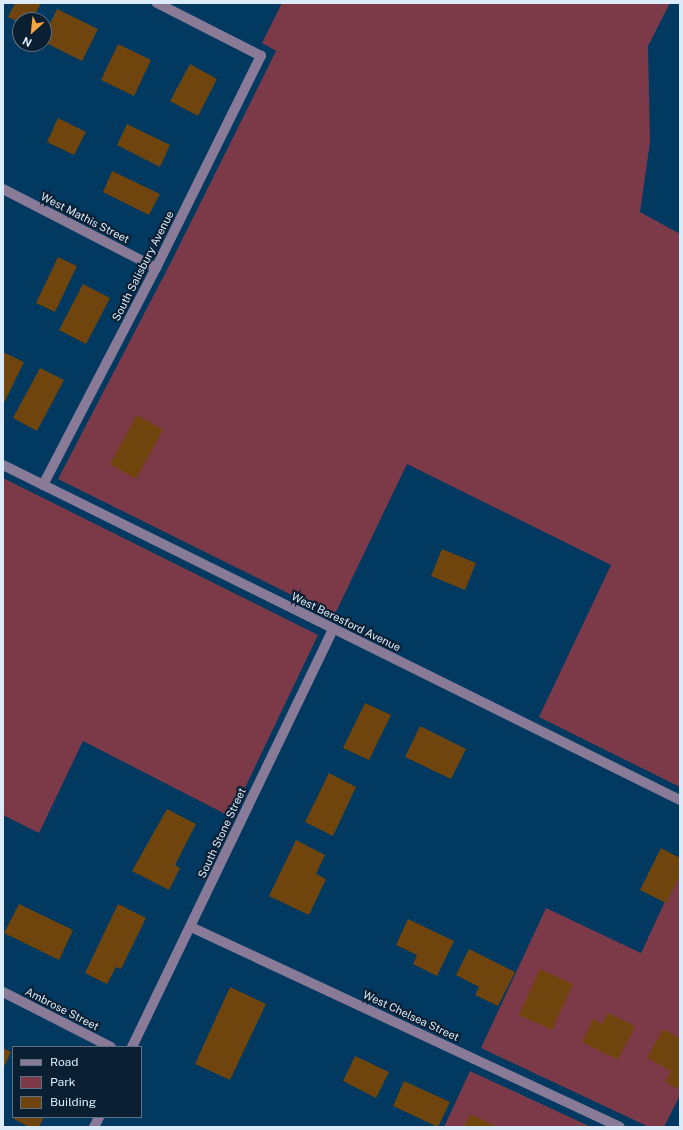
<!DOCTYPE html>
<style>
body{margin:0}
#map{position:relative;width:683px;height:1130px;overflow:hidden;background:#023961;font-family:"Public Sans",sans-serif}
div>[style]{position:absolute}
.green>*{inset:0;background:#7c3948}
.building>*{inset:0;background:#6f450d}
.minor>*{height:10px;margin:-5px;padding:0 5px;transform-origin:5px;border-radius:5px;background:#897a97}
span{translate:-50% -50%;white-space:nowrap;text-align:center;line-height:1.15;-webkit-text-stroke:4px #0b1f32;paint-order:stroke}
.street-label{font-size:11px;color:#dcebfa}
.frame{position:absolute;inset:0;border:4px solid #dcebfa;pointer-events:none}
.legend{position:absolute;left:12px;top:1046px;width:130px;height:72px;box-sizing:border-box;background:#0b1f32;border:1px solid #5f7182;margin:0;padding:5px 7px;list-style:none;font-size:12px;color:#dcebfa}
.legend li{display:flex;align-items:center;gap:8px;height:20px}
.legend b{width:20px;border:1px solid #5f7182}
.north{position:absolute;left:12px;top:12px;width:40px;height:40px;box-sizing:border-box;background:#0b1f32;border:1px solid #5f7182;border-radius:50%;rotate:207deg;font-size:11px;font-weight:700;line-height:16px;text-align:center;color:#dcebfa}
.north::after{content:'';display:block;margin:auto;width:14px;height:18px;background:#f3a443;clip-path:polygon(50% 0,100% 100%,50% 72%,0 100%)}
</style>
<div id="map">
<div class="green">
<i style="clip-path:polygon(282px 3px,670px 3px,648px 46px,650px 142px,640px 212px,680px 234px,680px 787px,539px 717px,611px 565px,407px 464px,334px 616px,58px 479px,171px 262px,276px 51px,262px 43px)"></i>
<i style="clip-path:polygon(3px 478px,318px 635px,231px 817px,83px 741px,39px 833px,3px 815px)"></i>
<i style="clip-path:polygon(680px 869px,680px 1095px,664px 1127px,649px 1127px,481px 1048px,546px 908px,641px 953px)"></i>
<i style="clip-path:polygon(470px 1071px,591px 1127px,444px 1127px)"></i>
</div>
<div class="building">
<i style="clip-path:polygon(15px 3px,41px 3px,32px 20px,20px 20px,20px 23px,8px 17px)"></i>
<i style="clip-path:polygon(57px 9px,98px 29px,82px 61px,44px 42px,44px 36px)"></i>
<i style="clip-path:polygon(118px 44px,151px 60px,134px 96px,101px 80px)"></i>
<i style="clip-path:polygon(190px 64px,217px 79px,198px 116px,170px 101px)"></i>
<i style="clip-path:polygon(58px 118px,86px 132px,74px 155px,47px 142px)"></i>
<i style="clip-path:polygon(127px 124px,170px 145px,160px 167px,117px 145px)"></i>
<i style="clip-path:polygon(112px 171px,160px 194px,149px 215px,103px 192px)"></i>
<i style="clip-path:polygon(58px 257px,77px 266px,55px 312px,36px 303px)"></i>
<i style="clip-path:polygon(83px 284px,110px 298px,86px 344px,59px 330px)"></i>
<i style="clip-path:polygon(3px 352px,24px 362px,3px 405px)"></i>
<i style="clip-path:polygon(40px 368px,64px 380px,37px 431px,13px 418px)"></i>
<i style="clip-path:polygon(137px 415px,163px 430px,136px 479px,110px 464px)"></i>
<i style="clip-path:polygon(442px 549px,476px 563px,465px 590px,431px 576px)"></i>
<i style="clip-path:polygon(365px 703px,391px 715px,369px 760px,343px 748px)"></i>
<i style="clip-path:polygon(420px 726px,466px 749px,451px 779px,405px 757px)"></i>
<i style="clip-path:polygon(329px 773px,356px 787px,333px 836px,305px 822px)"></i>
<i style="clip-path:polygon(167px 809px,196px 824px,175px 865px,180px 868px,169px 890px,132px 871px)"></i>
<i style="clip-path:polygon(296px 840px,325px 855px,316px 874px,326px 879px,309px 915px,269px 896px)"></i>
<i style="clip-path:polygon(661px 848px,680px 858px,680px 875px,666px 903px,640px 890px)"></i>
<i style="clip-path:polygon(19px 904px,73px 930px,59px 960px,4px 933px)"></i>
<i style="clip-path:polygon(118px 904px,146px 918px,121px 969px,116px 967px,107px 984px,85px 973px)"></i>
<i style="clip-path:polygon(408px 919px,454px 941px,437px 976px,413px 964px,417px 955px,396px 945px)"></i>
<i style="clip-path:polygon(469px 949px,515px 972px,498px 1006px,475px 995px,479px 987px,456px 975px)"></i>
<i style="clip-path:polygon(540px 969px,573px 984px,552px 1030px,519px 1015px)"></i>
<i style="clip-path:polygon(230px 987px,266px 1004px,230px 1080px,195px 1064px)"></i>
<i style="clip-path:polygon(608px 1013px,635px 1026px,618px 1060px,582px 1042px,593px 1019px,602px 1024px)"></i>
<i style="clip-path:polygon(663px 1029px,680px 1038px,680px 1085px,678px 1089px,665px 1082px,671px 1071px,647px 1058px)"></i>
<i style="clip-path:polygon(3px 1048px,11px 1052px,3px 1069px)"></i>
<i style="clip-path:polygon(355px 1056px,389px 1072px,376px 1098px,343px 1081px)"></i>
<i style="clip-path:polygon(404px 1081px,450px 1102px,438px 1127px,393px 1106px)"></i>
<i style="clip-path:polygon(470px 1114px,498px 1127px,464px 1127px)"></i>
<i style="clip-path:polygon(15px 1117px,44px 1117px,39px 1127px,29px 1127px,14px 1119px)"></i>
</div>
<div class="minor">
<i style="left:3px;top:189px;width:172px;rotate:27.3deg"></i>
<i style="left:3px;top:465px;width:755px;rotate:26.33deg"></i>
<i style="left:43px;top:485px;width:245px;rotate:-62.5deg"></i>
<i style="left:156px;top:268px;width:237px;rotate:-63.7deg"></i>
<i style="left:261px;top:56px;width:117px;rotate:-153deg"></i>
<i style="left:191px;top:927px;width:473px;rotate:25deg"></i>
<i style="left:3px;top:992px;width:121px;rotate:27deg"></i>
<i style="left:132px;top:1047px;width:464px;rotate:-64.3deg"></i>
<i style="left:94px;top:1127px;width:11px;rotate:-63deg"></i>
</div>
<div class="street-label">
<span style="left:85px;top:218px;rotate:27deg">West Mathis Street</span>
<span style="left:143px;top:266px;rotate:-63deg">South Salisbury Avenue</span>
<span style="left:346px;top:622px;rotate:26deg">West Beresford Avenue</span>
<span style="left:222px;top:833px;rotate:-65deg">South Stone Street</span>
<span style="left:62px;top:1009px;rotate:27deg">Ambrose Street</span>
<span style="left:411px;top:1016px;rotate:25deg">West Chelsea Street</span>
</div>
<div class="frame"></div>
<ul class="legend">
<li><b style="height:5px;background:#897a97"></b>Road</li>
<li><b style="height:11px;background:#7c3948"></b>Park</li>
<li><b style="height:11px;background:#6f450d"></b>Building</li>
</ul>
<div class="north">N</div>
</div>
